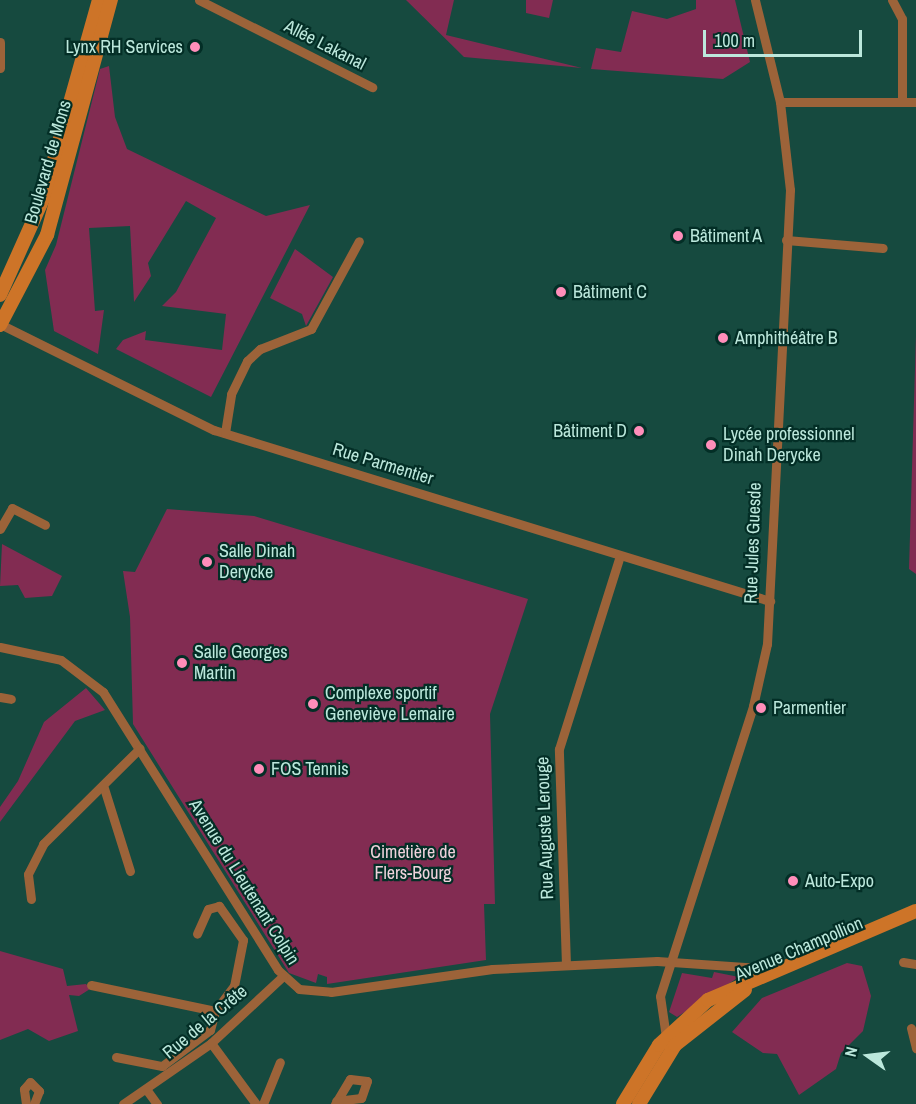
<!DOCTYPE html>
<meta charset="utf-8">
<style>
body{margin:0}
#map{position:relative;width:916px;height:1104px;overflow:hidden;background:#164a3f;font-family:"Archivo Narrow",sans-serif}
div>[style]{position:absolute}
.green>*{inset:0;background:#822c52}
.street>*{height:9px;margin:-4.5px;padding:0 4.5px;transform-origin:4.5px;border-radius:4.5px;background:#9c6339}
.secondary>*{height:14px;margin:-7px;padding:0 7px;transform-origin:7px;border-radius:7px;background:#cd7428}
.dots>*{width:16px;height:16px;translate:-50% -50%;box-sizing:border-box;border:3px solid #032e26;border-radius:50%}
span{translate:-50% -50%;white-space:nowrap;text-align:center;line-height:1.15;-webkit-text-stroke:4.5px #032e26;paint-order:stroke}
.street-label{font-size:18px;color:#bce8dc}
.poi-label{font-size:18px;color:#bce8dc}
.right{translate:-100% -50%;text-align:right}
.left{translate:0 -50%;text-align:left}
.park-label{font-size:18px;color:#f0d2dc}
.north{position:absolute;left:838px;top:1026px;width:60px;height:60px;-webkit-text-stroke:4px #032e26;paint-order:stroke;rotate:284deg;font-size:16px;font-weight:700;line-height:24px;text-align:center;color:#bce8dc}
.north::after{content:'';display:block;margin:auto;width:21px;height:27px;background:#bce8dc;clip-path:polygon(50% 0,100% 100%,50% 72%,0 100%)}
.scale{position:absolute;left:703px;top:30px;width:159px;height:27px;box-sizing:border-box;border:3px solid #bce8dc;border-top:0;padding-left:8px;font-size:18px;line-height:21px;white-space:nowrap;color:#bce8dc;-webkit-text-stroke:4px #032e26;paint-order:stroke}
</style>
<div id="map">
<div class="green">
<i style="clip-path:polygon(406px 0,454px 0,446px 35px,582px 68px,464px 57px)"></i>
<i style="clip-path:polygon(526px 0,553px 0,549px 18px,526px 13px)"></i>
<i style="clip-path:polygon(696px 0,735px 0,750px 62px,723px 79px,591px 69px,596px 48px,621px 52px,632px 11px,667px 19px,696px 9px)"></i>
<i style="clip-path:polygon(109px 66px,115px 117px,127px 149px,266px 216px,310px 205px,211px 397px,116px 349px,123px 340px,146px 331px,145px 340px,222px 350px,226px 314px,162px 306px,176px 292px,216px 218px,186px 201px,148px 263px,151px 276px,134px 302px,130px 226px,89px 228px,95px 311px,104px 310px,98px 354px,54px 331px,45px 270px,56px 245px,100px 69px)"></i>
<i style="clip-path:polygon(295px 249px,333px 277px,306px 326px,302px 314px,270px 298px)"></i>
<i style="clip-path:polygon(916px 335px,916px 574px,909px 569px)"></i>
<i style="clip-path:polygon(167px 509px,254px 516px,528px 599px,490px 714px,495px 904px,484px 904px,486px 960px,327px 984px,327px 977px,318px 974px,316px 983px,289px 973px,133px 724px,130px 617px,123px 571px,135px 572px)"></i>
<i style="clip-path:polygon(2px 544px,62px 576px,52px 596px,25px 598px,18px 585px,0 586px)"></i>
<i style="clip-path:polygon(86px 688px,105px 710px,75px 721px,0 822px,0 807px,18px 781px,44px 722px)"></i>
<i style="clip-path:polygon(0 951px,63px 969px,67px 986px,86px 984px,90px 989px,79px 996px,69px 995px,78px 1031px,49px 1041px,28px 1029px,0 1040px)"></i>
<i style="clip-path:polygon(847px 963px,862px 966px,871px 996px,863px 1031px,841px 1053px,836px 1069px,799px 1095px,777px 1054px,763px 1053px,732px 1032px,762px 998px)"></i>
<i style="clip-path:polygon(714px 972px,739px 977px,677px 1017px,669px 1012px,682px 973px,712px 978px)"></i>
</div>
<div class="street">
<i style="left:199px;top:0;width:194px;rotate:26.7deg"></i>
<i style="left:892px;top:0;width:21px;rotate:62deg"></i>
<i style="left:902px;top:19px;width:83px;rotate:90deg"></i>
<i style="left:0;top:42px;width:26px;rotate:90deg"></i>
<i style="left:780px;top:102px;width:136px"></i>
<i style="left:786px;top:240px;width:97px;rotate:4.7deg"></i>
<i style="left:0;top:324px;width:239px;rotate:26.4deg"></i>
<i style="left:214px;top:430px;width:582px;rotate:17.1deg"></i>
<i style="left:225px;top:433px;width:39px;rotate:-81deg"></i>
<i style="left:231px;top:394px;width:37px;rotate:-64deg"></i>
<i style="left:247px;top:361px;width:18px;rotate:-43deg"></i>
<i style="left:260px;top:349px;width:55px;rotate:-21.4deg"></i>
<i style="left:311px;top:329px;width:100px;rotate:-61.4deg"></i>
<i style="left:0;top:529px;width:24px;rotate:-60deg"></i>
<i style="left:12px;top:508px;width:37px;rotate:27deg"></i>
<i style="left:0;top:647px;width:62px;rotate:12deg"></i>
<i style="left:61px;top:660px;width:53px;rotate:37.3deg"></i>
<i style="left:103px;top:692px;width:328px;rotate:57.8deg"></i>
<i style="left:278px;top:970px;width:28px;rotate:42deg"></i>
<i style="left:299px;top:989px;width:32px;rotate:5deg"></i>
<i style="left:331px;top:992px;width:163px;rotate:-8.1deg"></i>
<i style="left:492px;top:969px;width:165px;rotate:-2.8deg"></i>
<i style="left:657px;top:961px;width:118px;rotate:3.9deg"></i>
<i style="left:0;top:697px;width:11px;rotate:10deg"></i>
<i style="left:104px;top:788px;width:87px;rotate:72.6deg"></i>
<i style="left:31px;top:899px;width:25px;rotate:-97deg"></i>
<i style="left:28px;top:874px;width:34px;rotate:-63deg"></i>
<i style="left:43px;top:844px;width:136px;rotate:-44.7deg"></i>
<i style="left:903px;top:962px;width:13px;rotate:9deg"></i>
<i style="left:566px;top:965px;width:216px;rotate:-91.9deg"></i>
<i style="left:559px;top:749px;width:202px;rotate:-72.5deg"></i>
<i style="left:91px;top:985px;width:127px;rotate:11.8deg"></i>
<i style="left:911px;top:1028px;width:21px;rotate:76deg"></i>
<i style="left:666px;top:1037px;width:41px;rotate:-98.3deg"></i>
<i style="left:660px;top:996px;width:305px;rotate:-72.2deg"></i>
<i style="left:753px;top:706px;width:64px;rotate:-77.3deg"></i>
<i style="left:767px;top:644px;width:455px;rotate:-87.1deg"></i>
<i style="left:790px;top:190px;width:89px;rotate:-96.5deg"></i>
<i style="left:780px;top:102px;width:105px;rotate:-103.8deg"></i>
<i style="left:211px;top:1043px;width:76px;rotate:53.6deg"></i>
<i style="left:116px;top:1057px;width:47px;rotate:11.1deg"></i>
<i style="left:162px;top:1066px;width:60px;rotate:-36.9deg"></i>
<i style="left:210px;top:1030px;width:20px;rotate:-75deg"></i>
<i style="left:215px;top:1011px;width:31px;rotate:-53deg"></i>
<i style="left:234px;top:986px;width:47px;rotate:-78.9deg"></i>
<i style="left:243px;top:940px;width:42px;rotate:-125.2deg"></i>
<i style="left:219px;top:906px;width:11px;rotate:165deg"></i>
<i style="left:208px;top:909px;width:27px;rotate:114deg"></i>
<i style="left:146px;top:1089px;width:19px;rotate:54deg"></i>
<i style="left:26px;top:1104px;width:15px;rotate:-98deg"></i>
<i style="left:24px;top:1089px;width:9px;rotate:-49deg"></i>
<i style="left:30px;top:1082px;width:13px;rotate:45deg"></i>
<i style="left:39px;top:1091px;width:14px;rotate:111deg"></i>
<i style="left:123px;top:1104px;width:107px;rotate:-34.7deg"></i>
<i style="left:211px;top:1043px;width:98px;rotate:-42.9deg"></i>
<i style="left:263px;top:1104px;width:45px;rotate:-68deg"></i>
<i style="left:335px;top:1104px;width:29px;rotate:-59deg"></i>
<i style="left:350px;top:1079px;width:17px;rotate:7deg"></i>
<i style="left:367px;top:1081px;width:18px;rotate:109deg"></i>
<i style="left:361px;top:1098px;width:25px;rotate:173deg"></i>
</div>
<div class="secondary">
<i style="left:0;top:295px;width:105px;rotate:-65.9deg"></i>
<i style="left:43px;top:199px;width:207px;rotate:-74.3deg"></i>
<i style="left:0;top:325px;width:102px;rotate:-62.4deg"></i>
<i style="left:47px;top:235px;width:244px;rotate:-74.8deg"></i>
<i style="left:623px;top:1104px;width:69px;rotate:-58.6deg"></i>
<i style="left:659px;top:1045px;width:67px;rotate:-42.6deg"></i>
<i style="left:708px;top:1000px;width:226px;rotate:-23.2deg"></i>
<i style="left:639px;top:1104px;width:69px;rotate:-58.6deg"></i>
<i style="left:675px;top:1045px;width:89px;rotate:-38.2deg"></i>
</div>
<div class="dots">
<i style="left:195px;top:47px;background:#ff8eba"></i>
<i style="left:678px;top:236px;background:#ff8eba"></i>
<i style="left:561px;top:292px;background:#ff8eba"></i>
<i style="left:723px;top:338px;background:#ff8eba"></i>
<i style="left:639px;top:431px;background:#ff8eba"></i>
<i style="left:711px;top:445px;background:#ff8eba"></i>
<i style="left:207px;top:562px;background:#ff8eba"></i>
<i style="left:182px;top:663px;background:#ff8eba"></i>
<i style="left:313px;top:704px;background:#ff8eba"></i>
<i style="left:761px;top:708px;background:#ff8eba"></i>
<i style="left:259px;top:769px;background:#ff8eba"></i>
<i style="left:793px;top:881px;background:#ff8eba"></i>
</div>
<div class="street-label">
<span style="left:325px;top:45px;rotate:27deg">Allée Lakanal</span>
<span style="left:48px;top:162px;rotate:-74deg">Boulevard de Mons</span>
<span style="left:383px;top:464px;rotate:17deg">Rue Parmentier</span>
<span style="left:753px;top:543px;rotate:-88deg">Rue Jules Guesde</span>
<span style="left:545px;top:828px;rotate:-92deg">Rue Auguste Lerouge</span>
<span style="left:244px;top:882px;rotate:58deg">Avenue du Lieutenant Colpin</span>
<span style="left:799px;top:949px;rotate:-23deg">Avenue Champollion</span>
<span style="left:205px;top:1022px;rotate:-40deg">Rue de la Crête</span>
</div>
<div class="poi-label">
<span class="right" style="left:183px;top:47px">Lynx RH Services</span>
<span class="left" style="left:690px;top:236px">Bâtiment A</span>
<span class="left" style="left:573px;top:292px">Bâtiment C</span>
<span class="left" style="left:735px;top:338px">Amphithéâtre B</span>
<span class="right" style="left:627px;top:431px">Bâtiment D</span>
<span class="left" style="left:723px;top:445px">Lycée professionnel<br>Dinah Derycke</span>
<span class="left" style="left:219px;top:562px">Salle Dinah<br>Derycke</span>
<span class="left" style="left:194px;top:663px">Salle Georges<br>Martin</span>
<span class="left" style="left:325px;top:704px">Complexe sportif<br>Geneviève Lemaire</span>
<span class="left" style="left:773px;top:708px">Parmentier</span>
<span class="left" style="left:271px;top:769px">FOS Tennis</span>
<span class="left" style="left:805px;top:881px">Auto-Expo</span>
</div>
<div class="park-label">
<span style="left:413px;top:863px">Cimetière de<br>Flers-Bourg</span>
</div>
<div class="north">N</div>
<div class="scale">100 m</div>
</div>
